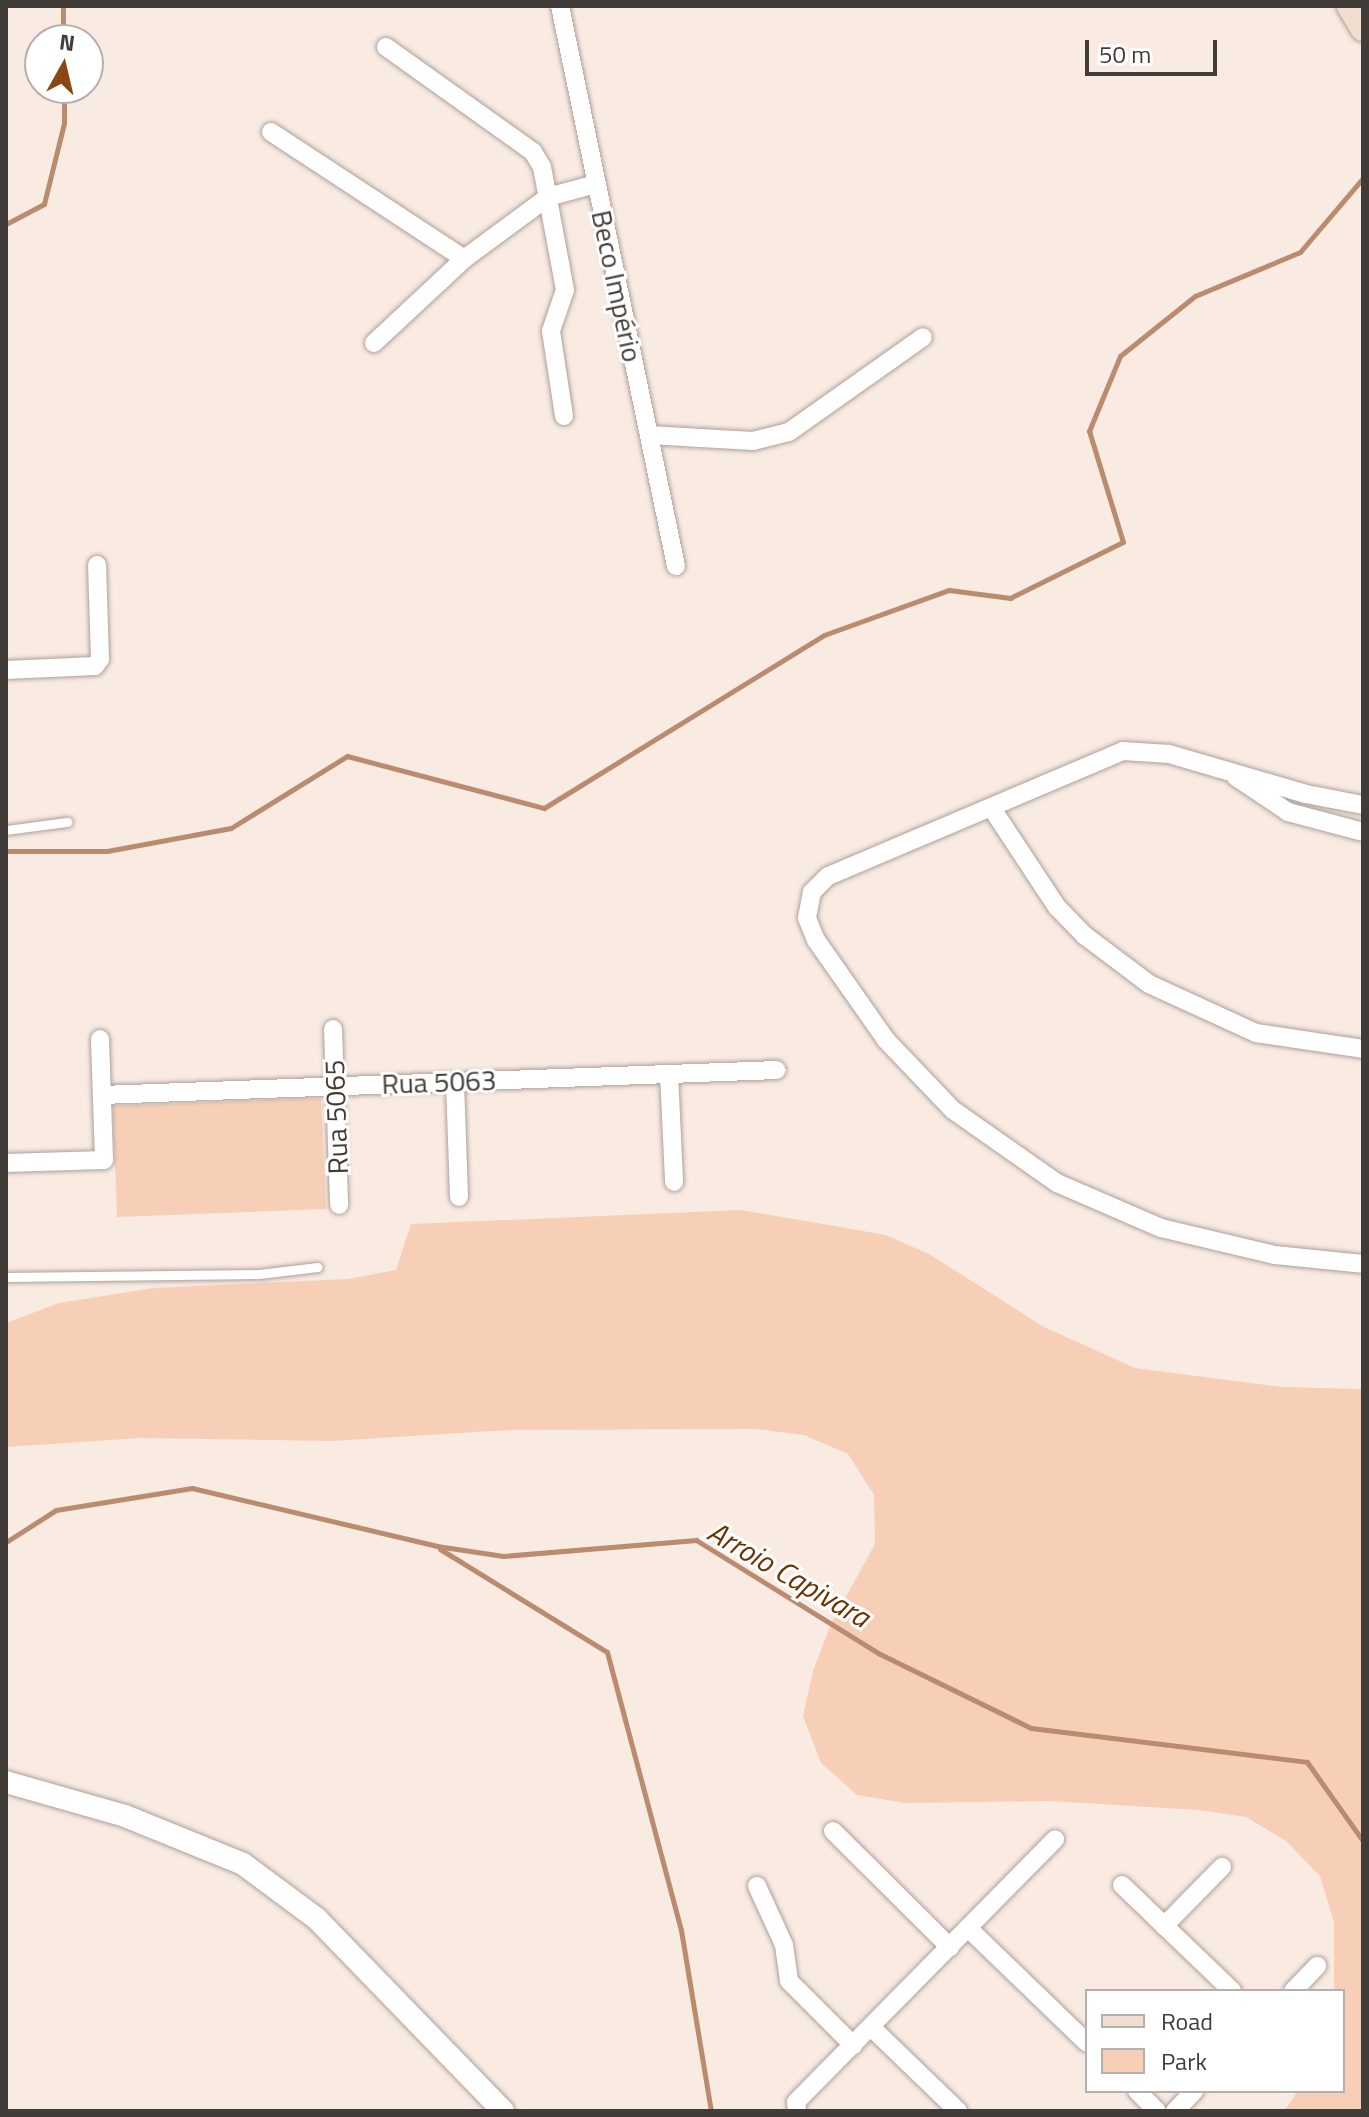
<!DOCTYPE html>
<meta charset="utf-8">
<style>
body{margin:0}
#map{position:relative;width:1369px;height:2117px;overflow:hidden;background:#f9eae2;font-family:"Titillium Web",sans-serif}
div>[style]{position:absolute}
.green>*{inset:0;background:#f7cfb7}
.stream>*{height:5px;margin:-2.5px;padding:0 2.5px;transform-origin:2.5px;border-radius:2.5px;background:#ba8b6e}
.roads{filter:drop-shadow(0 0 2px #aea098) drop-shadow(0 0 2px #aea098)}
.service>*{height:9px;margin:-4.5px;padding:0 4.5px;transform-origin:4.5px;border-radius:4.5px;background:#fff}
.minor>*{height:18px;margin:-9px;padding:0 9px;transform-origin:9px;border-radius:9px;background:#fff}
.tertiary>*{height:22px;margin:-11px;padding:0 11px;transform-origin:11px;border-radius:11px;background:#fff}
.secondary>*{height:26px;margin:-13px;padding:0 13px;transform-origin:13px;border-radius:13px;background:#f2ddd1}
span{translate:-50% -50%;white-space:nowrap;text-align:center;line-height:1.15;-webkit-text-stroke:6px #fff;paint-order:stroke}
.street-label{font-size:28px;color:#413c38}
.water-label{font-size:30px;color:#6c3200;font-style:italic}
.frame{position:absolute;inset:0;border:8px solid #413c38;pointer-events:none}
.legend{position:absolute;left:1085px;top:1989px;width:260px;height:104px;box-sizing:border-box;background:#fff;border:2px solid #b3b1af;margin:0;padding:10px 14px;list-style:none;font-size:24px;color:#413c38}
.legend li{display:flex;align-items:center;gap:16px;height:40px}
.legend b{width:40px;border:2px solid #b3b1af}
.north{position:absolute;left:24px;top:24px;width:80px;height:80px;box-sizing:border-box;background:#fff;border:2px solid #b3b1af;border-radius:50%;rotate:8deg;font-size:22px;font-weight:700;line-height:32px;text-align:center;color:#413c38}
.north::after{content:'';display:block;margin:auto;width:28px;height:36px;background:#894715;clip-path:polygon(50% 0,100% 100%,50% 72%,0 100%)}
.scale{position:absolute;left:1085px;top:40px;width:132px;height:36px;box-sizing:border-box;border:4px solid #413c38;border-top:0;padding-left:10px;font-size:24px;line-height:28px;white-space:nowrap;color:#413c38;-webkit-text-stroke:6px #fff;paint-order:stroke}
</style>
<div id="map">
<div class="green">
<i style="clip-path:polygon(321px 1098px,326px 1209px,117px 1217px,113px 1106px)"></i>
<i style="clip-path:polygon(741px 1210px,886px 1235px,929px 1254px,1044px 1327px,1135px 1368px,1281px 1387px,1363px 1389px,1363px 2111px,1284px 2111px,1298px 2091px,1343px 2091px,1343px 1991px,1334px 1991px,1334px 1922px,1320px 1876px,1286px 1841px,1246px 1817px,1198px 1810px,1050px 1801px,904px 1803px,857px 1795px,821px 1763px,803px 1716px,813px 1671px,831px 1624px,875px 1544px,874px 1495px,848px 1454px,804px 1435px,755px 1429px,509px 1430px,332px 1441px,140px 1438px,6px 1447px,6px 1323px,59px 1303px,154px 1288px,348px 1279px,396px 1270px,411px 1224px)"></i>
</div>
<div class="stream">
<i style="left:63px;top:6px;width:34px;rotate:90deg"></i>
<i style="left:6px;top:224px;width:43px;rotate:-27.8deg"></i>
<i style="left:44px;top:204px;width:83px;rotate:-76.1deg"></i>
<i style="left:64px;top:123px;width:35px;rotate:-90deg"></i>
<i style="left:6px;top:851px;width:101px"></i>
<i style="left:107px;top:851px;width:126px;rotate:-10.5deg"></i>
<i style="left:231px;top:828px;width:137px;rotate:-31.8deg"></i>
<i style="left:347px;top:756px;width:204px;rotate:14.8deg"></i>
<i style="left:544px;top:808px;width:329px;rotate:-31.7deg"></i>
<i style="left:824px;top:635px;width:133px;rotate:-19.8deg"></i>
<i style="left:949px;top:590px;width:62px;rotate:7.5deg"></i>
<i style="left:1010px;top:598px;width:126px;rotate:-26.4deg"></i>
<i style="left:1123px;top:542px;width:116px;rotate:-107deg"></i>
<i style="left:1089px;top:431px;width:81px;rotate:-67.5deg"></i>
<i style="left:1120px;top:356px;width:96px;rotate:-38.7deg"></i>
<i style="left:1195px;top:296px;width:114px;rotate:-22.7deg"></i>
<i style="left:1300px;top:252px;width:97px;rotate:-49.6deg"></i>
<i style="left:6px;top:1542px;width:59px;rotate:-32.6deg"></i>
<i style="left:56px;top:1510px;width:138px;rotate:-9.2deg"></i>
<i style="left:192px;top:1488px;width:252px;rotate:13.3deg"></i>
<i style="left:437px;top:1546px;width:67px;rotate:8.6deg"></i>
<i style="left:503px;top:1556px;width:194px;rotate:-4.7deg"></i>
<i style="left:696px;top:1540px;width:216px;rotate:31.8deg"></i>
<i style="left:880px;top:1654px;width:168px;rotate:26.1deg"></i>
<i style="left:1031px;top:1728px;width:278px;rotate:7deg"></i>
<i style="left:1307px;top:1762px;width:97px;rotate:54.7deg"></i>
<i style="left:440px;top:1549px;width:196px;rotate:31.7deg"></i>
<i style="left:607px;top:1652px;width:288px;rotate:75.1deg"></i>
<i style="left:681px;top:1930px;width:183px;rotate:80.6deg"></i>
</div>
<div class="roads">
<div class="service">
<i style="left:6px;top:830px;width:62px;rotate:-7.5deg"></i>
<i style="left:6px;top:1277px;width:253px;rotate:-0.7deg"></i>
<i style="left:259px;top:1274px;width:59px;rotate:-6.8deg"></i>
</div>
<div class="minor">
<i style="left:560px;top:6px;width:572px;rotate:78.3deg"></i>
<i style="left:386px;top:47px;width:181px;rotate:35.5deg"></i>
<i style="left:533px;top:152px;width:17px;rotate:59deg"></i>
<i style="left:542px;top:167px;width:125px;rotate:79.4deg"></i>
<i style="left:565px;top:290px;width:43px;rotate:108.9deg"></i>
<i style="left:551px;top:331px;width:86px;rotate:81.3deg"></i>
<i style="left:271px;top:132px;width:231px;rotate:33.3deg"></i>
<i style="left:374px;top:343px;width:123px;rotate:-43deg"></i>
<i style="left:464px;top:259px;width:104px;rotate:-36.4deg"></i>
<i style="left:548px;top:197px;width:50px;rotate:-15.2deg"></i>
<i style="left:649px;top:435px;width:104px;rotate:3.3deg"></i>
<i style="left:753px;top:441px;width:37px;rotate:-14deg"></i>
<i style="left:789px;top:432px;width:164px;rotate:-35.3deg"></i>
<i style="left:6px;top:670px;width:89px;rotate:-2.6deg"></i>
<i style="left:95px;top:666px;width:9px;rotate:-54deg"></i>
<i style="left:100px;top:659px;width:94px;rotate:-91.8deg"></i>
<i style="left:1236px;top:777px;width:63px;rotate:33.9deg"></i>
<i style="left:1288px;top:812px;width:78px;rotate:14.9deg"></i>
<i style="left:1363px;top:805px;width:58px;rotate:-169.1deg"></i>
<i style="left:1306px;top:794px;width:143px;rotate:-163.7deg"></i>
<i style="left:1169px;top:754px;width:46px;rotate:-176.3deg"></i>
<i style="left:1123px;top:751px;width:320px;rotate:157deg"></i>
<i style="left:828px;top:876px;width:23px;rotate:135deg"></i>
<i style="left:812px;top:892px;width:26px;rotate:101deg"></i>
<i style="left:807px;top:918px;width:24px;rotate:68deg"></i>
<i style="left:816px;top:940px;width:122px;rotate:55deg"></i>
<i style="left:886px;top:1040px;width:97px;rotate:46.3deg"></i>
<i style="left:953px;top:1110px;width:127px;rotate:35.1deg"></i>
<i style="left:1057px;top:1183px;width:113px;rotate:23.4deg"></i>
<i style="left:1161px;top:1228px;width:117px;rotate:13.3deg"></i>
<i style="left:1275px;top:1255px;width:88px;rotate:5.8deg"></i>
<i style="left:991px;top:807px;width:120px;rotate:56.6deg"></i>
<i style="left:1057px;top:907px;width:39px;rotate:46deg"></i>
<i style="left:1084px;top:935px;width:81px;rotate:37deg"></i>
<i style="left:1149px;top:984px;width:118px;rotate:24.6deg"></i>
<i style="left:1256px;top:1033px;width:108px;rotate:8.5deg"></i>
<i style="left:333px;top:1029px;width:176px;rotate:88deg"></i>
<i style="left:669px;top:1074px;width:108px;rotate:87.3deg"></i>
<i style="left:455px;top:1082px;width:115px;rotate:88deg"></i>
<i style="left:102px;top:1095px;width:675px;rotate:-2.12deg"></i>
<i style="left:6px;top:1163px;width:98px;rotate:-1.8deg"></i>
<i style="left:104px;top:1160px;width:121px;rotate:-91.9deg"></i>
<i style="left:833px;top:1831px;width:165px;rotate:44.8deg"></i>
<i style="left:1122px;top:1885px;width:153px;rotate:43.9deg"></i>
<i style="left:757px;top:1886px;width:65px;rotate:65.4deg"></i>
<i style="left:784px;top:1945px;width:36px;rotate:82deg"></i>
<i style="left:789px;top:1981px;width:91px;rotate:45deg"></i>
<i style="left:1164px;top:1926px;width:83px;rotate:-45.5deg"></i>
<i style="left:968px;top:1928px;width:165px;rotate:44deg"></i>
<i style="left:1293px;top:1991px;width:35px;rotate:-46deg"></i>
<i style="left:871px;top:2027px;width:121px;rotate:44deg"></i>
<i style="left:1137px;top:2091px;width:28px;rotate:45deg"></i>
<i style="left:797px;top:2111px;width:9px;rotate:-96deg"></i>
<i style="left:796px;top:2102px;width:369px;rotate:-45.4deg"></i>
<i style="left:1175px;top:2111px;width:28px;rotate:-46deg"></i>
</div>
<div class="tertiary">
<i style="left:6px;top:1782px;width:124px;rotate:15.9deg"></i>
<i style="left:125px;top:1816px;width:127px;rotate:22.1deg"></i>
<i style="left:243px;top:1864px;width:92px;rotate:36.6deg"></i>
<i style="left:317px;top:1919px;width:267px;rotate:45.9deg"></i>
</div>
<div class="secondary">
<i style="left:1350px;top:6px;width:26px;rotate:59deg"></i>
</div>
</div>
<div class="street-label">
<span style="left:617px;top:286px;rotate:78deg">Beco Império</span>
<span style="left:439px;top:1082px;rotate:-2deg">Rua 5063</span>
<span style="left:336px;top:1117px;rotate:-92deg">Rua 5065</span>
</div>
<div class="water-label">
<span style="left:789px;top:1574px;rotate:30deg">Arroio Capivara</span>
</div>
<div class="frame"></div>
<ul class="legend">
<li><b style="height:10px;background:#f2ddd1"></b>Road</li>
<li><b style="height:22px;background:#f7cfb7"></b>Park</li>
</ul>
<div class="north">N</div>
<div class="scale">50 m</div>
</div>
